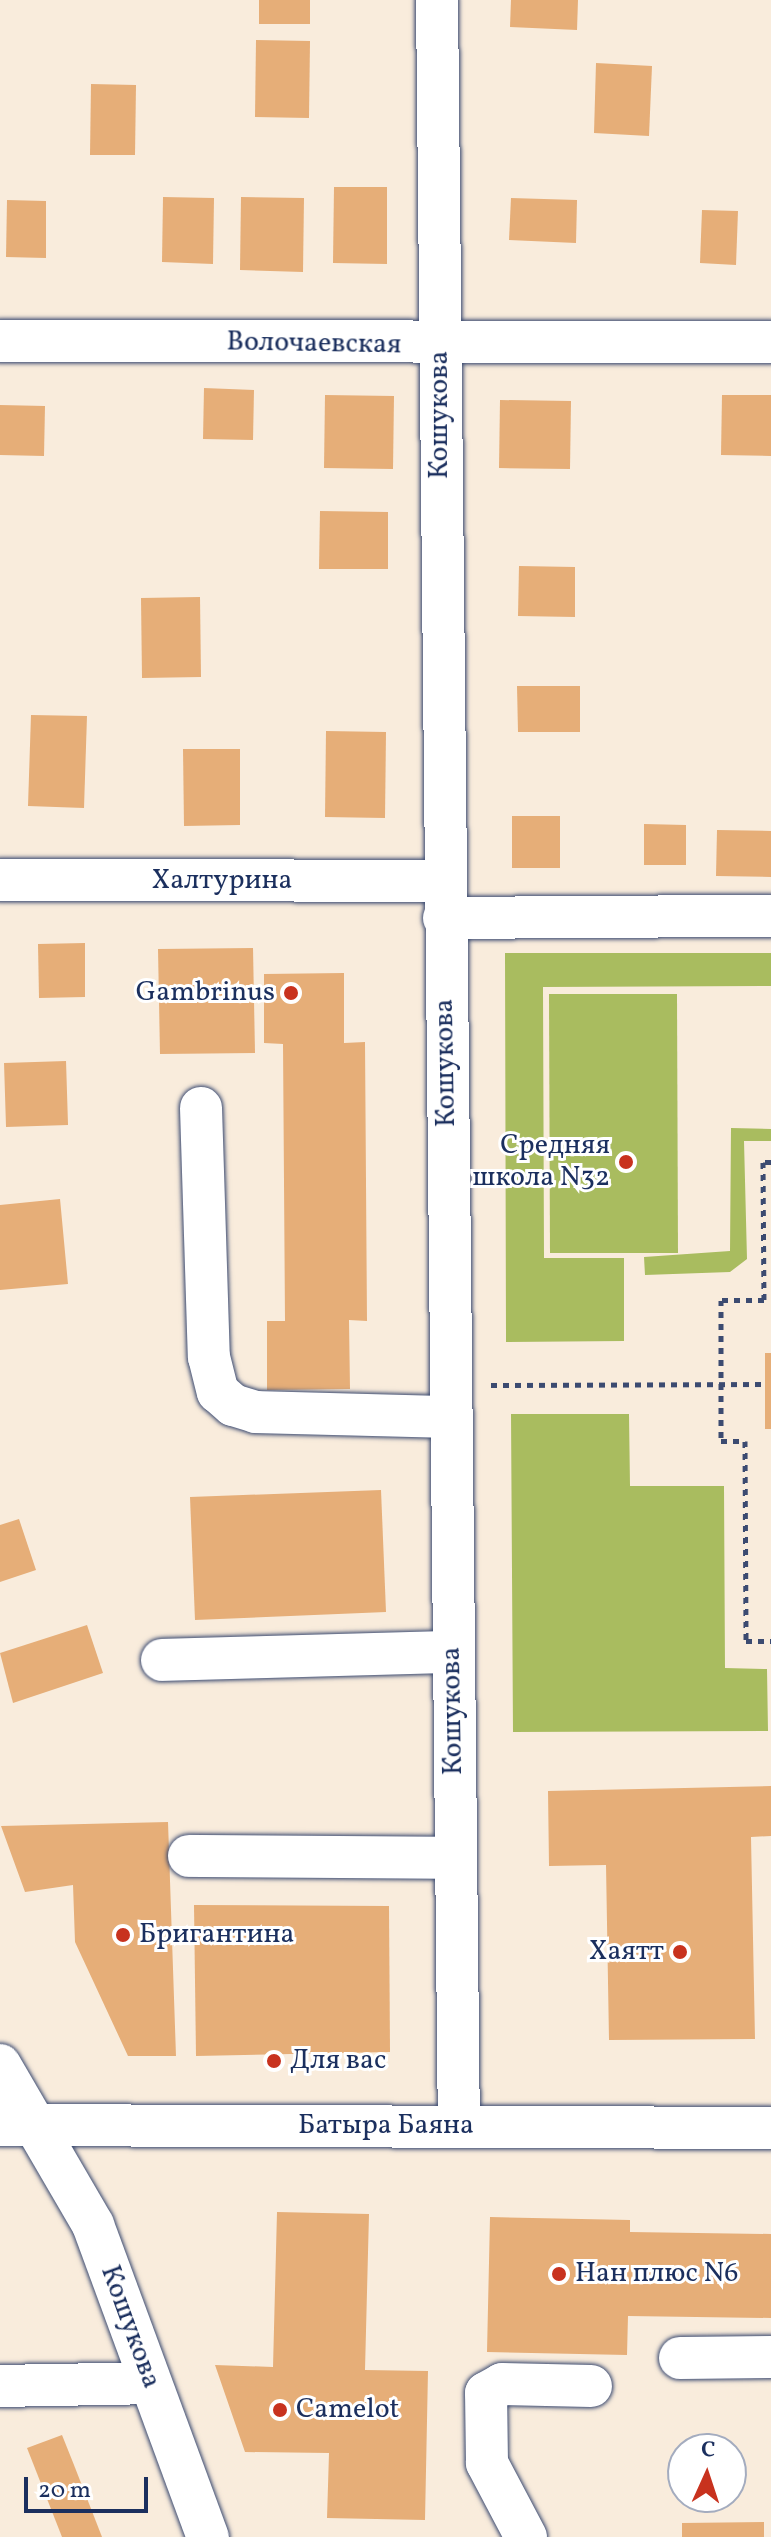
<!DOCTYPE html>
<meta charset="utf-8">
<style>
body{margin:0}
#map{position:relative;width:771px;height:2537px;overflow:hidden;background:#f9ecdc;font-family:Vollkorn,serif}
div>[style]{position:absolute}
.green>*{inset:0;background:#a9bc5f}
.building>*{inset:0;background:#e6ae78}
.path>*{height:5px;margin-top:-2.5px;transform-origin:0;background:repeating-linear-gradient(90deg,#3c4b71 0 6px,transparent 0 12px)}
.roads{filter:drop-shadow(0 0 2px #3c4b71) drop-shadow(0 0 2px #3c4b71)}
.minor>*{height:42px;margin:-21px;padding:0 21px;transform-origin:21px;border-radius:21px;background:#fff}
.dots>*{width:22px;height:22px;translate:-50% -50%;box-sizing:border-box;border:4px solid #fff;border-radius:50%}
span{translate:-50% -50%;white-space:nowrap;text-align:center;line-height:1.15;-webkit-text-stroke:6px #fff;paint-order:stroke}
.street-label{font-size:28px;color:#1b2f5e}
.poi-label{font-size:28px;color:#1b2f5e}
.right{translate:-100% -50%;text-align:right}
.left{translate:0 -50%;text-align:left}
.north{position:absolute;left:667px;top:2433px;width:80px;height:80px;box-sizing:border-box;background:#fff;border:2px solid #a4acbf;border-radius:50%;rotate:3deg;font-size:22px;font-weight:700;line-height:32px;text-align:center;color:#1b2f5e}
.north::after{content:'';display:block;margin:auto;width:28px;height:36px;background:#c8321e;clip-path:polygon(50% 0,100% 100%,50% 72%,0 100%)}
.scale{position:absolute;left:24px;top:2477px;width:124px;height:36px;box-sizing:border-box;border:4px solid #1b2f5e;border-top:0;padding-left:10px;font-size:24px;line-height:28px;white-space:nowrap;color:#1b2f5e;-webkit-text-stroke:6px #fff;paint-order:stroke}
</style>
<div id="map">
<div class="green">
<i style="clip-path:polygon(505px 953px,771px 953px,771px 986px,543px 987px,544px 1258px,624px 1258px,624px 1341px,506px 1342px)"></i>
<i style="clip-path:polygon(549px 994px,677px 994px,678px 1253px,550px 1253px)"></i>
<i style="clip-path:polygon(731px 1128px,771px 1129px,771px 1141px,744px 1141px,747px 1259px,730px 1272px,645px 1275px,644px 1257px,730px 1251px)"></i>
<i style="clip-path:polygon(511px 1414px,629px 1414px,630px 1486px,724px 1486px,725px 1668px,767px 1669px,768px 1731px,513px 1732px)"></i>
</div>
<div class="building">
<i style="clip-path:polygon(259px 0,310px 0,310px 24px,259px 24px)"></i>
<i style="clip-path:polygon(511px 0,578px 0,577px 30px,510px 27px)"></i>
<i style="clip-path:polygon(256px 40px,310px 41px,309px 118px,255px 117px)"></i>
<i style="clip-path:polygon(596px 63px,652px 66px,649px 136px,594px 133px)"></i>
<i style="clip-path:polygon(91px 84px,136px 85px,135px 155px,90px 155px)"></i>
<i style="clip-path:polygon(334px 187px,387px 187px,387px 264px,333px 263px)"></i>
<i style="clip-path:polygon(163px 197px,214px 198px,213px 264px,162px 262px)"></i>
<i style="clip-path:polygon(241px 197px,304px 198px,303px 272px,240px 270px)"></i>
<i style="clip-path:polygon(511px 198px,577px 200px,576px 243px,509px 240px)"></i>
<i style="clip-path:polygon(7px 200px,46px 201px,46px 258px,6px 257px)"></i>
<i style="clip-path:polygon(702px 210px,738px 211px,736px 265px,700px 263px)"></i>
<i style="clip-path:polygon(204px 388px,254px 390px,253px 440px,203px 439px)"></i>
<i style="clip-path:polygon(325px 395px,394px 396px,393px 469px,324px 468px)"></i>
<i style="clip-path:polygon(722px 395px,771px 395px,771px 456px,721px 455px)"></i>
<i style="clip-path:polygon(500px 400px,571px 401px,570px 469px,499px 468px)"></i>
<i style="clip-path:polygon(0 405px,45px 406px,44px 456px,0 455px)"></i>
<i style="clip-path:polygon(320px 511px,388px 512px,388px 569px,319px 569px)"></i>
<i style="clip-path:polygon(519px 566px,575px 567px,575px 617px,518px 616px)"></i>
<i style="clip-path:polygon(200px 597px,201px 677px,142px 678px,141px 598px)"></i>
<i style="clip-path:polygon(517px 686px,580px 686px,580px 732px,518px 732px)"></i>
<i style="clip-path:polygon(31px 715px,87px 716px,84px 808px,28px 806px)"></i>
<i style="clip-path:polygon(326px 731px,386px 732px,385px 818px,325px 817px)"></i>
<i style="clip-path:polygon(183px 749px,240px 749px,240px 825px,184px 826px)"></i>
<i style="clip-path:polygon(512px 816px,560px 816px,560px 868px,512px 868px)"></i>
<i style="clip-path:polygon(644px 824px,686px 825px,686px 865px,644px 865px)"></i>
<i style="clip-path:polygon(717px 830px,771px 831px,771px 877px,716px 876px)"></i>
<i style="clip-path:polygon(85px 943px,85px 997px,39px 998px,38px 944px)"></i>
<i style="clip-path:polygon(253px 948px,255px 1053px,160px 1054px,158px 949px)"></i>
<i style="clip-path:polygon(344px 973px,344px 1043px,365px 1042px,367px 1321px,349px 1320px,350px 1389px,267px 1390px,267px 1321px,285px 1321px,283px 1044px,264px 1043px,264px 974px)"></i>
<i style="clip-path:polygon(66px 1061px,68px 1125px,6px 1127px,4px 1063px)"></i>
<i style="clip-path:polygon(60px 1199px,68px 1284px,0 1290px,0 1205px)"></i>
<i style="clip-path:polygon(765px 1353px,771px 1353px,771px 1429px,765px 1429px)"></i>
<i style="clip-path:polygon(381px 1490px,386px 1612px,195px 1620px,190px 1497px)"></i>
<i style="clip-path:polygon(19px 1519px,36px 1570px,0 1582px,0 1525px)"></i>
<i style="clip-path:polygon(87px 1625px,103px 1673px,13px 1703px,0 1653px)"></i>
<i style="clip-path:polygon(771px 1786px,771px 1836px,751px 1837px,755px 2039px,609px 2040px,606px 1865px,549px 1866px,548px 1791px)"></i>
<i style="clip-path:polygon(168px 1822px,176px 2056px,128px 2056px,75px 1942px,73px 1885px,25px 1892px,1px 1826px)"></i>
<i style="clip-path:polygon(194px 1905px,389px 1906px,390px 2052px,196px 2056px)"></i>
<i style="clip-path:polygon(277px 2212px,369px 2214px,365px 2370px,428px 2371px,425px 2520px,327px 2518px,329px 2453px,245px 2452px,215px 2365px,273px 2367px)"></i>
<i style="clip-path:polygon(490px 2217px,630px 2220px,630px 2232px,771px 2234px,771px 2318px,628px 2316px,627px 2355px,487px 2352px)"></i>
<i style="clip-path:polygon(62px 2435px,74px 2465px,102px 2537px,62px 2537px,27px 2448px)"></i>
<i style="clip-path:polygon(764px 2522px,764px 2537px,682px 2537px,682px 2523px)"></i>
</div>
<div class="path">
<i style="left:771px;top:1162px;width:8px;rotate:180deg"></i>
<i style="left:763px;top:1162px;width:138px;rotate:89.6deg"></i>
<i style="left:764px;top:1300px;width:43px;rotate:180deg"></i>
<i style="left:721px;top:1300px;width:141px;rotate:90deg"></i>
<i style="left:721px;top:1441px;width:24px"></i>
<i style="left:745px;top:1441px;width:200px;rotate:89.7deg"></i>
<i style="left:746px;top:1641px;width:25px"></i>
<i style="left:491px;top:1385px;width:274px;rotate:-0.2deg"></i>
</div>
<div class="roads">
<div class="minor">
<i style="left:437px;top:0;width:2125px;rotate:89.41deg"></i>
<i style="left:0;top:341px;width:771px;rotate:0.07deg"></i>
<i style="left:0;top:880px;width:444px;rotate:0.1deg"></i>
<i style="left:444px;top:918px;width:327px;rotate:-0.4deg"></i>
<i style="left:201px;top:1108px;width:249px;rotate:88.2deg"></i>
<i style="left:209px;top:1357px;width:36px;rotate:76deg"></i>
<i style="left:218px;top:1392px;width:20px;rotate:41deg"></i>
<i style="left:233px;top:1405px;width:24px;rotate:17deg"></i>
<i style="left:256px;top:1412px;width:194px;rotate:1.5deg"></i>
<i style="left:162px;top:1660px;width:290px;rotate:-1.6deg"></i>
<i style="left:189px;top:1856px;width:266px;rotate:0.4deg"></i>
<i style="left:0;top:2065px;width:185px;rotate:59.8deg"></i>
<i style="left:93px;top:2225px;width:333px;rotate:69.8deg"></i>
<i style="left:0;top:2125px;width:771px;rotate:0.22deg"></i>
<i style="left:680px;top:2358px;width:91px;rotate:-0.6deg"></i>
<i style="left:0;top:2386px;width:150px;rotate:-1.1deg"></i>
<i style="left:526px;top:2537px;width:84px;rotate:-117.8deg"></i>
<i style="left:487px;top:2463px;width:70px;rotate:-90.8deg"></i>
<i style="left:486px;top:2393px;width:18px;rotate:-29deg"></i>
<i style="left:502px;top:2384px;width:89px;rotate:1.3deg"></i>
</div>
</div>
<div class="dots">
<i style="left:291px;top:993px;background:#c8321e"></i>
<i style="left:626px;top:1162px;background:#c8321e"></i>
<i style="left:123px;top:1935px;background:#c8321e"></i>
<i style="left:680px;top:1952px;background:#c8321e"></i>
<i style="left:274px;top:2061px;background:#c8321e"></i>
<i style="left:559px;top:2274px;background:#c8321e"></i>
<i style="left:280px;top:2410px;background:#c8321e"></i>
</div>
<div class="street-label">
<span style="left:314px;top:344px;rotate:1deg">Волочаевская</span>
<span style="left:440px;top:415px;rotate:-90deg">Кошукова</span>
<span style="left:222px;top:881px">Халтурина</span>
<span style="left:446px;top:1063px;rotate:-91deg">Кошукова</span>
<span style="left:453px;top:1711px;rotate:-91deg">Кошукова</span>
<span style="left:386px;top:2126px">Батыра Баяна</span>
<span style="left:130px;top:2327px;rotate:70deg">Кошукова</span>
</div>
<div class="poi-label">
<span class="right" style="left:275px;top:993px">Gambrinus</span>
<span class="right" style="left:610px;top:1162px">Средняя<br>школа N32</span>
<span class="left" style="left:139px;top:1935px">Бригантина</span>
<span class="right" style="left:664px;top:1952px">Хаятт</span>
<span class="left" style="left:290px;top:2061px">Для вас</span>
<span class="left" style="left:575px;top:2274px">Нан плюс N6</span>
<span class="left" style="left:296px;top:2410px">Camelot</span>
</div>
<div class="north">С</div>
<div class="scale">20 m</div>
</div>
